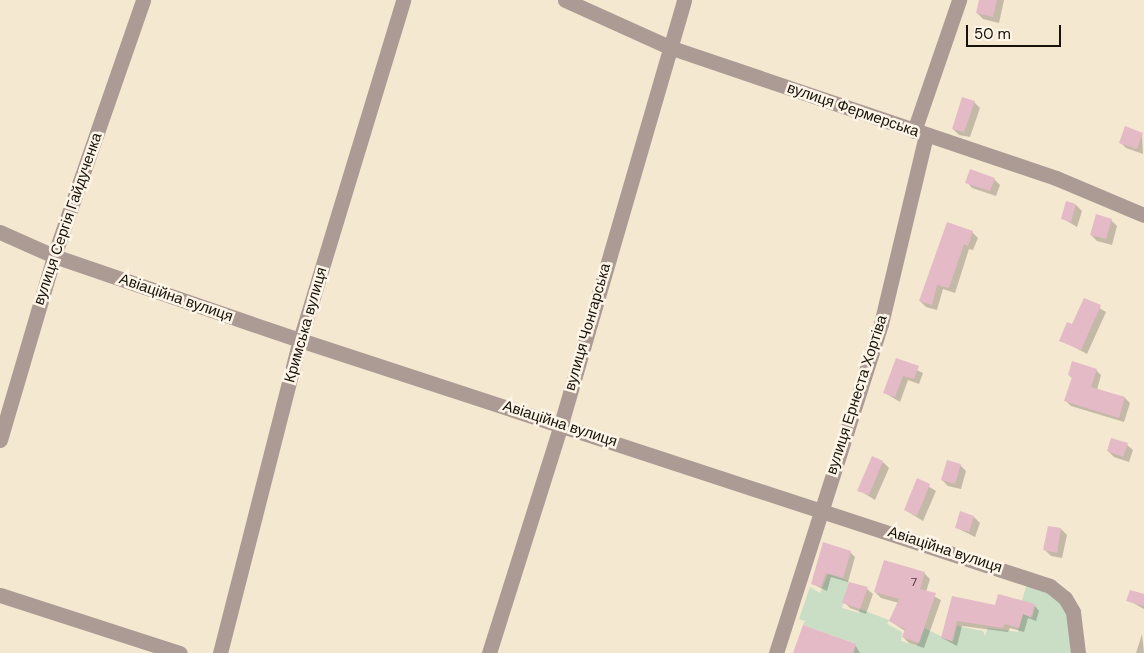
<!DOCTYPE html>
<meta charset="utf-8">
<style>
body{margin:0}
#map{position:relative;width:1144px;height:653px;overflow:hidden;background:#f4e8d0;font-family:"DM Sans",sans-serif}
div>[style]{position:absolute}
.green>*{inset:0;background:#c9dec4}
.shadow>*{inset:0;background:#0003}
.building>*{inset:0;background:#e4bac7}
.minor>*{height:15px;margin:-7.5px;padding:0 7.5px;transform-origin:7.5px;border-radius:7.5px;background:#ac9b95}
span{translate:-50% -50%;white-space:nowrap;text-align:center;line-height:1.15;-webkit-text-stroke:5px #fdf5e7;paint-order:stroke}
.number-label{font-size:12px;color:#4a3c39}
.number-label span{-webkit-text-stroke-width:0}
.street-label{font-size:15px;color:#17120a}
.scale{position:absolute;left:966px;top:25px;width:95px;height:22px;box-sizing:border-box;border:2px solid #17120a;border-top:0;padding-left:6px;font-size:15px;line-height:18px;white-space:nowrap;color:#17120a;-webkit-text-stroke:4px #fdf5e7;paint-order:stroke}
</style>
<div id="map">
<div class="green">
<i style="clip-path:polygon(828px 574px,849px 581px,842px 608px,859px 613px,860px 609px,889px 620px,887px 624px,902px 632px,901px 641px,917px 646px,924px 628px,953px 642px,957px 626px,983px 631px,985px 636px,988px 628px,1018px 632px,1019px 612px,1032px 618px,1034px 612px,1035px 604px,1022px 601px,1027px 583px,1054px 595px,1069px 615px,1073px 653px,854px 653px,856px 644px,803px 625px,805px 621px,799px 619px,810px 587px,820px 593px)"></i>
</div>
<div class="shadow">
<i style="clip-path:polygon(980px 0,1004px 0,999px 23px,983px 19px,977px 13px)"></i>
<i style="clip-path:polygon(974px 102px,980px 108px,970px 137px,959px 135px,953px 129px)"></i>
<i style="clip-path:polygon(1142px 134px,1143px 154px,1126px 148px,1120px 142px)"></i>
<i style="clip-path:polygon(994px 179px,1000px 185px,996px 196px,972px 188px,967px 182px)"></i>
<i style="clip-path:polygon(1076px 205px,1082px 211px,1077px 227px,1062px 218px)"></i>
<i style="clip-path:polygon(1111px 220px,1117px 226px,1112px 245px,1097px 241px,1091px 235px)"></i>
<i style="clip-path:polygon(972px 232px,978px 238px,973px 250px,969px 249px,955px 293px,943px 289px,937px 310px,926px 307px,920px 301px)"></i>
<i style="clip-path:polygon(1085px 299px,1106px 312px,1087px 354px,1061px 340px,1073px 326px)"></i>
<i style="clip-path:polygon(896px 360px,923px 373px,919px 384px,908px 380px,900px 402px,885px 393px)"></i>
<i style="clip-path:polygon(1096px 370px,1101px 375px,1097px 390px,1125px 398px,1130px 403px,1124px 422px,1071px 406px,1066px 401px,1073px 379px,1069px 375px)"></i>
<i style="clip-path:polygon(1127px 445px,1133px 450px,1129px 462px,1114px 457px,1108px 451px)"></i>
<i style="clip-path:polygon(883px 462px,889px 468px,875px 500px,859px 490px)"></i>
<i style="clip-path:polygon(960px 465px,966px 471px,961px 489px,948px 486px,942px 480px)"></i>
<i style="clip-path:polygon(918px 480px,936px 491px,923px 521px,905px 510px)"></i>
<i style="clip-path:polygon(974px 517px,980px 523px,975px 537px,957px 528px)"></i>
<i style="clip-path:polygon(1061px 529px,1067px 535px,1062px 558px,1051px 556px,1045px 550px)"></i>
<i style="clip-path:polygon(850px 552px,855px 557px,848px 582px,831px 577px,827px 591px,812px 584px)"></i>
<i style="clip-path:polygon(924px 573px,930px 579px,926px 592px,941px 600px,924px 648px,909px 643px,903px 637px,905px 631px,890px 621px,899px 603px,881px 598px,875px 592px)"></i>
<i style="clip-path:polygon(867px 589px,873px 594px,866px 614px,850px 608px,844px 602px)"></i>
<i style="clip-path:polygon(1144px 595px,1144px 609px,1128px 600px)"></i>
<i style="clip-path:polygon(953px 598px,996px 606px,1034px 605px,1039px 611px,1036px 621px,1028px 618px,1024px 632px,1010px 628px,1008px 632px,962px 626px,957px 646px,942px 638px)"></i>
<i style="clip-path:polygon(1142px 634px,1144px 653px,1136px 653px)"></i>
<i style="clip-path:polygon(855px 645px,860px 653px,814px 653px)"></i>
</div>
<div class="building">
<i style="clip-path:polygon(979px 0,997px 0,993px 17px,976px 13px)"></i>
<i style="clip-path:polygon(962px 97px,975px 101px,964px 132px,952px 129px)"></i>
<i style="clip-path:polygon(1125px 126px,1143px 133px,1137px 149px,1119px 143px)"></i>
<i style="clip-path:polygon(970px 169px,995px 178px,990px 191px,965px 183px)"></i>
<i style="clip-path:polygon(1066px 201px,1076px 204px,1071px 222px,1061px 219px)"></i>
<i style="clip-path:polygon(1096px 214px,1112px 219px,1106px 239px,1090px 235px)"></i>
<i style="clip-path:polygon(947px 222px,973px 231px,968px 246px,964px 244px,949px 288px,937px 285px,932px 305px,919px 301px)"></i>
<i style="clip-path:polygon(1084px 298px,1101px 305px,1081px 350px,1059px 341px,1067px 322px,1072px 324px)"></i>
<i style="clip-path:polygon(896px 358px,919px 366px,914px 379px,903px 376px,895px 397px,883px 393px)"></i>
<i style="clip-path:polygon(1072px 361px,1097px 369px,1091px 387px,1125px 397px,1119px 418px,1064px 401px,1072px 377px,1068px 375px)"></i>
<i style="clip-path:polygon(1111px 438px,1128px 443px,1123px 457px,1107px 451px)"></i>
<i style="clip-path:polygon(872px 456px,883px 461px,869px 495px,857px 491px)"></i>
<i style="clip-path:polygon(947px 460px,961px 464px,955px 484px,941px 480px)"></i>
<i style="clip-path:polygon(917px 478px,930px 484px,917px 516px,904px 510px)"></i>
<i style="clip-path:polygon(960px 511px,974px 516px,969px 532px,955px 528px)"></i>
<i style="clip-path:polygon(1048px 526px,1061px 528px,1057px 553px,1043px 550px)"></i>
<i style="clip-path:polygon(823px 542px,851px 551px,843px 578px,826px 573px,821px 587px,811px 584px)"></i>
<i style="clip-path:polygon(884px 560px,925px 572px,920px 589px,936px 593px,919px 643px,902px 637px,905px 629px,889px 621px,899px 599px,874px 592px)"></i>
<i style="clip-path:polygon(849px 582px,868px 587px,860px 609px,842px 603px)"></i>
<i style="clip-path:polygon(1130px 590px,1144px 594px,1144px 606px,1126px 601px)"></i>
<i style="clip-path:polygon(998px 594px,1035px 604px,1031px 617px,1023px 614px,1019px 628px,1005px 624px,1003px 628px,957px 621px,952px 641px,941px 638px,952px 596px,995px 605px)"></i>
<i style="clip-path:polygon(803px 625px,856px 644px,853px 653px,793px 653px)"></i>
</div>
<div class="minor">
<i style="left:565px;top:0;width:114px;rotate:24.3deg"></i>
<i style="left:669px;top:47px;width:409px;rotate:18.7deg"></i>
<i style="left:1056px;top:178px;width:95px;rotate:22.8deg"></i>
<i style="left:914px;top:131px;width:139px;rotate:-71deg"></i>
<i style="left:0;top:232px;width:59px;rotate:24deg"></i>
<i style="left:54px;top:256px;width:260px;rotate:18.9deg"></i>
<i style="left:300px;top:340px;width:789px;rotate:18.16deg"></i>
<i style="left:1050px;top:586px;width:19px;rotate:39deg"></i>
<i style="left:1065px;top:598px;width:16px;rotate:60deg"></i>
<i style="left:1073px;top:612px;width:41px;rotate:83deg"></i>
<i style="left:0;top:440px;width:192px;rotate:-73.6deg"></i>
<i style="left:54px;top:256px;width:271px;rotate:-70.8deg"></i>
<i style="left:0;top:595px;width:189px;rotate:17.9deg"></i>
<i style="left:220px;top:653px;width:323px;rotate:-75.7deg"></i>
<i style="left:300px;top:340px;width:355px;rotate:-73.1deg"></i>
<i style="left:489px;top:653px;width:240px;rotate:-72.5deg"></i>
<i style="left:561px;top:424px;width:441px;rotate:-73.8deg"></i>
<i style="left:776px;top:653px;width:345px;rotate:-72.3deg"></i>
<i style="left:881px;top:324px;width:194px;rotate:-76.6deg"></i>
</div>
<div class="number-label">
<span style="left:914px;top:583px">7</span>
</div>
<div class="street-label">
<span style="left:853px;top:110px;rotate:19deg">вулиця Фермерська</span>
<span style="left:68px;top:219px;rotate:-71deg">вулиця Сергія Гайдученка</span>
<span style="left:176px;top:298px;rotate:19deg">Авіаційна вулиця</span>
<span style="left:306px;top:325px;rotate:-74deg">Кримська вулиця</span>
<span style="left:588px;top:327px;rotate:-74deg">вулиця Чонгарська</span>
<span style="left:857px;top:395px;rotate:-72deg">вулиця Ернеста Хортіва</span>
<span style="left:560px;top:424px;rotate:18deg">Авіаційна вулиця</span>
<span style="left:945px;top:550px;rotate:18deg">Авіаційна вулиця</span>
</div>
<div class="scale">50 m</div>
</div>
